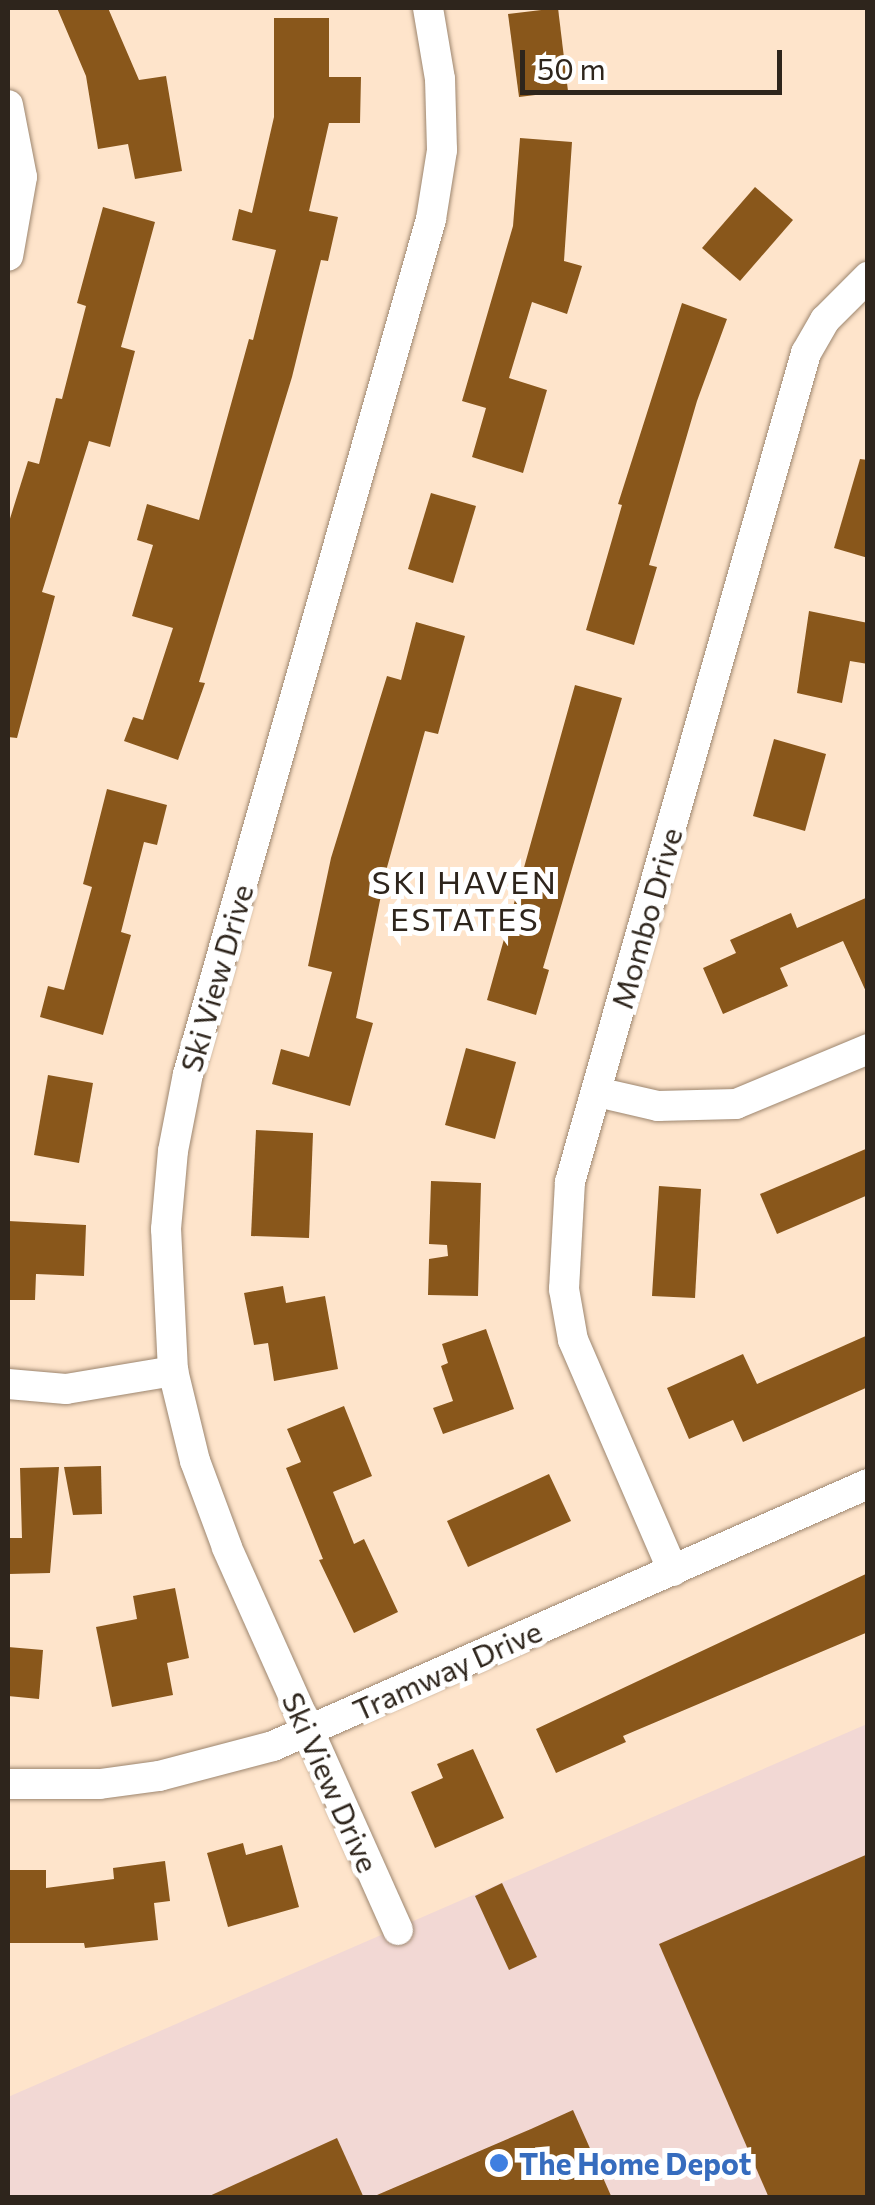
<!DOCTYPE html>
<style>
body{margin:0}
#map{position:relative;width:875px;height:2205px;overflow:hidden;background:#fee4cb;font-family:Commissioner,sans-serif}
div>[style]{position:absolute}
.commercial>*{inset:0;background:#f2d8d4}
.building>*{inset:0;background:#89571b}
.roads{filter:drop-shadow(0 0 2px #9d866f) drop-shadow(0 0 2px #9d866f)}
.minor>*{height:30px;margin:-15px;padding:0 15px;transform-origin:15px;border-radius:15px;background:#fff}
.dots>*{width:28px;height:28px;translate:-50% -50%;box-sizing:border-box;border:5px solid #fff;border-radius:50%}
span{translate:-50% -50%;white-space:nowrap;text-align:center;line-height:1.15;-webkit-text-stroke:10px #fff;paint-order:stroke}
.street-label{font-size:30px;color:#2e251c}
.shop-label{font-size:30px;color:#366cbe;font-weight:700}
.left{translate:0 -50%;text-align:left}
.neighbourhood-label{font-size:32px;color:#2e251c;letter-spacing:2.5px}
.frame{position:absolute;inset:0;border:10px solid #2e251c;pointer-events:none}
.scale{position:absolute;left:520px;top:50px;width:262px;height:45px;box-sizing:border-box;border:5px solid #2e251c;border-top:0;padding-left:12px;font-size:30px;line-height:35px;white-space:nowrap;color:#2e251c;-webkit-text-stroke:8px #fff;paint-order:stroke}
</style>
<div id="map">
<div class="commercial">
<i style="clip-path:polygon(867px 1724px,867px 2197px,8px 2197px,8px 2097px)"></i>
</div>
<div class="building">
<i style="clip-path:polygon(57px 8px,108px 8px,139px 80px,166px 76px,182px 171px,135px 179px,128px 144px,98px 149px,86px 76px)"></i>
<i style="clip-path:polygon(558px 8px,568px 91px,519px 97px,508px 14px)"></i>
<i style="clip-path:polygon(274px 18px,329px 18px,329px 77px,361px 77px,360px 123px,329px 123px,309px 211px,338px 217px,328px 261px,321px 260px,292px 377px,199px 682px,205px 683px,178px 760px,124px 741px,133px 717px,143px 720px,173px 628px,132px 616px,153px 545px,137px 540px,147px 504px,199px 520px,249px 339px,253px 340px,276px 250px,232px 240px,239px 209px,252px 213px,274px 117px)"></i>
<i style="clip-path:polygon(520px 138px,572px 142px,564px 261px,582px 266px,567px 314px,532px 302px,509px 378px,547px 390px,523px 473px,472px 457px,486px 408px,462px 401px,513px 226px)"></i>
<i style="clip-path:polygon(755px 187px,793px 220px,740px 281px,702px 248px)"></i>
<i style="clip-path:polygon(103px 207px,155px 222px,121px 347px,135px 351px,110px 447px,89px 441px,42px 592px,55px 596px,17px 738px,8px 737px,8px 525px,28px 461px,39px 464px,56px 398px,62px 399px,86px 306px,77px 303px)"></i>
<i style="clip-path:polygon(682px 303px,727px 319px,697px 401px,649px 565px,657px 567px,634px 645px,586px 630px,622px 505px,618px 504px)"></i>
<i style="clip-path:polygon(860px 459px,868px 460px,868px 558px,834px 548px)"></i>
<i style="clip-path:polygon(431px 493px,476px 506px,453px 583px,408px 569px)"></i>
<i style="clip-path:polygon(809px 611px,868px 623px,868px 664px,850px 661px,842px 703px,797px 693px)"></i>
<i style="clip-path:polygon(416px 622px,465px 636px,438px 734px,425px 731px,386px 871px,356px 1018px,373px 1023px,350px 1106px,272px 1084px,281px 1049px,309px 1057px,332px 972px,308px 966px,331px 858px,387px 676px,401px 680px)"></i>
<i style="clip-path:polygon(575px 685px,622px 698px,543px 968px,549px 970px,536px 1015px,487px 1000px)"></i>
<i style="clip-path:polygon(774px 739px,826px 754px,805px 831px,753px 816px)"></i>
<i style="clip-path:polygon(107px 789px,167px 805px,157px 845px,144px 842px,121px 932px,131px 935px,103px 1035px,40px 1017px,48px 986px,64px 990px,92px 887px,83px 884px)"></i>
<i style="clip-path:polygon(868px 897px,868px 996px,843px 941px,780px 968px,788px 986px,723px 1014px,703px 968px,736px 953px,730px 940px,791px 913px,797px 928px)"></i>
<i style="clip-path:polygon(466px 1048px,516px 1062px,495px 1139px,445px 1125px)"></i>
<i style="clip-path:polygon(48px 1075px,93px 1083px,79px 1163px,34px 1155px)"></i>
<i style="clip-path:polygon(256px 1130px,313px 1133px,309px 1238px,251px 1236px)"></i>
<i style="clip-path:polygon(868px 1148px,868px 1195px,777px 1234px,760px 1194px)"></i>
<i style="clip-path:polygon(431px 1181px,481px 1183px,478px 1296px,428px 1295px,429px 1259px,448px 1256px,447px 1245px,429px 1244px)"></i>
<i style="clip-path:polygon(659px 1186px,701px 1189px,695px 1298px,652px 1296px)"></i>
<i style="clip-path:polygon(8px 1221px,86px 1225px,84px 1276px,36px 1274px,35px 1300px,8px 1300px)"></i>
<i style="clip-path:polygon(283px 1286px,286px 1303px,325px 1296px,338px 1369px,274px 1381px,268px 1343px,254px 1345px,244px 1293px)"></i>
<i style="clip-path:polygon(486px 1329px,514px 1409px,443px 1434px,433px 1408px,453px 1401px,441px 1366px,448px 1363px,442px 1344px)"></i>
<i style="clip-path:polygon(868px 1335px,868px 1387px,743px 1442px,733px 1420px,689px 1439px,667px 1388px,743px 1354px,757px 1384px)"></i>
<i style="clip-path:polygon(344px 1406px,372px 1476px,333px 1492px,354px 1544px,364px 1539px,398px 1612px,354px 1633px,319px 1560px,323px 1559px,286px 1468px,301px 1462px,287px 1429px)"></i>
<i style="clip-path:polygon(101px 1466px,102px 1514px,73px 1515px,64px 1467px)"></i>
<i style="clip-path:polygon(59px 1467px,50px 1573px,9px 1574px,8px 1538px,22px 1538px,20px 1468px)"></i>
<i style="clip-path:polygon(549px 1474px,571px 1521px,468px 1567px,447px 1521px)"></i>
<i style="clip-path:polygon(868px 1573px,868px 1632px,623px 1736px,626px 1742px,556px 1773px,536px 1729px)"></i>
<i style="clip-path:polygon(175px 1588px,189px 1658px,167px 1663px,173px 1695px,112px 1707px,96px 1627px,137px 1619px,133px 1596px)"></i>
<i style="clip-path:polygon(8px 1647px,43px 1650px,39px 1699px,8px 1696px)"></i>
<i style="clip-path:polygon(473px 1749px,504px 1818px,435px 1848px,411px 1792px,443px 1778px,437px 1764px)"></i>
<i style="clip-path:polygon(243px 1843px,246px 1855px,282px 1845px,299px 1907px,228px 1927px,207px 1853px)"></i>
<i style="clip-path:polygon(868px 1854px,868px 2198px,769px 2198px,659px 1944px)"></i>
<i style="clip-path:polygon(165px 1861px,170px 1901px,154px 1903px,158px 1940px,85px 1948px,84px 1943px,8px 1943px,8px 1870px,46px 1870px,46px 1888px,114px 1879px,113px 1868px)"></i>
<i style="clip-path:polygon(502px 1883px,537px 1957px,509px 1970px,475px 1896px)"></i>
<i style="clip-path:polygon(573px 2110px,612px 2198px,370px 2198px,531px 2129px)"></i>
<i style="clip-path:polygon(337px 2138px,364px 2198px,205px 2198px)"></i>
</div>
<div class="roads">
<div class="minor">
<i style="left:8px;top:105px;width:73px;rotate:79deg"></i>
<i style="left:22px;top:177px;width:80px;rotate:100deg"></i>
<i style="left:597px;top:1092px;width:63px;rotate:12.9deg"></i>
<i style="left:658px;top:1106px;width:78px;rotate:-1.5deg"></i>
<i style="left:736px;top:1104px;width:143px;rotate:-22.6deg"></i>
<i style="left:8px;top:1384px;width:58px;rotate:4.9deg"></i>
<i style="left:66px;top:1389px;width:109px;rotate:-9.5deg"></i>
<i style="left:673px;top:1571px;width:252px;rotate:-113.4deg"></i>
<i style="left:573px;top:1340px;width:52px;rotate:-100deg"></i>
<i style="left:564px;top:1289px;width:107px;rotate:-86.8deg"></i>
<i style="left:570px;top:1182px;width:862px;rotate:-74.11deg"></i>
<i style="left:806px;top:353px;width:38px;rotate:-60deg"></i>
<i style="left:825px;top:320px;width:61px;rotate:-45deg"></i>
<i style="left:8px;top:1784px;width:92px"></i>
<i style="left:100px;top:1784px;width:60px;rotate:-7.7deg"></i>
<i style="left:159px;top:1776px;width:118px;rotate:-14.7deg"></i>
<i style="left:273px;top:1746px;width:650px;rotate:-23.77deg"></i>
<i style="left:398px;top:1930px;width:419px;rotate:-114.1deg"></i>
<i style="left:227px;top:1547px;width:92px;rotate:-110.4deg"></i>
<i style="left:195px;top:1461px;width:93px;rotate:-103.7deg"></i>
<i style="left:173px;top:1371px;width:142px;rotate:-92.8deg"></i>
<i style="left:166px;top:1229px;width:78px;rotate:-84.9deg"></i>
<i style="left:173px;top:1151px;width:78px;rotate:-79deg"></i>
<i style="left:188px;top:1074px;width:889px;rotate:-74.13deg"></i>
<i style="left:431px;top:219px;width:70px;rotate:-80.9deg"></i>
<i style="left:442px;top:150px;width:71px;rotate:-91.6deg"></i>
<i style="left:440px;top:79px;width:72px;rotate:-99.6deg"></i>
</div>
</div>
<div class="dots">
<i style="left:499px;top:2163px;background:#3f7fe0"></i>
</div>
<div class="street-label">
<span style="left:646px;top:918px;rotate:-74deg">Mombo Drive</span>
<span style="left:216px;top:978px;rotate:-74deg">Ski View Drive</span>
<span style="left:447px;top:1670px;rotate:-24deg">Tramway Drive</span>
<span style="left:331px;top:1782px;rotate:66deg">Ski View Drive</span>
</div>
<div class="shop-label">
<span class="left" style="left:519px;top:2163px">The Home Depot</span>
</div>
<div class="neighbourhood-label">
<span style="left:465px;top:900px">SKI HAVEN<br>ESTATES</span>
</div>
<div class="frame"></div>
<div class="scale">50 m</div>
</div>
